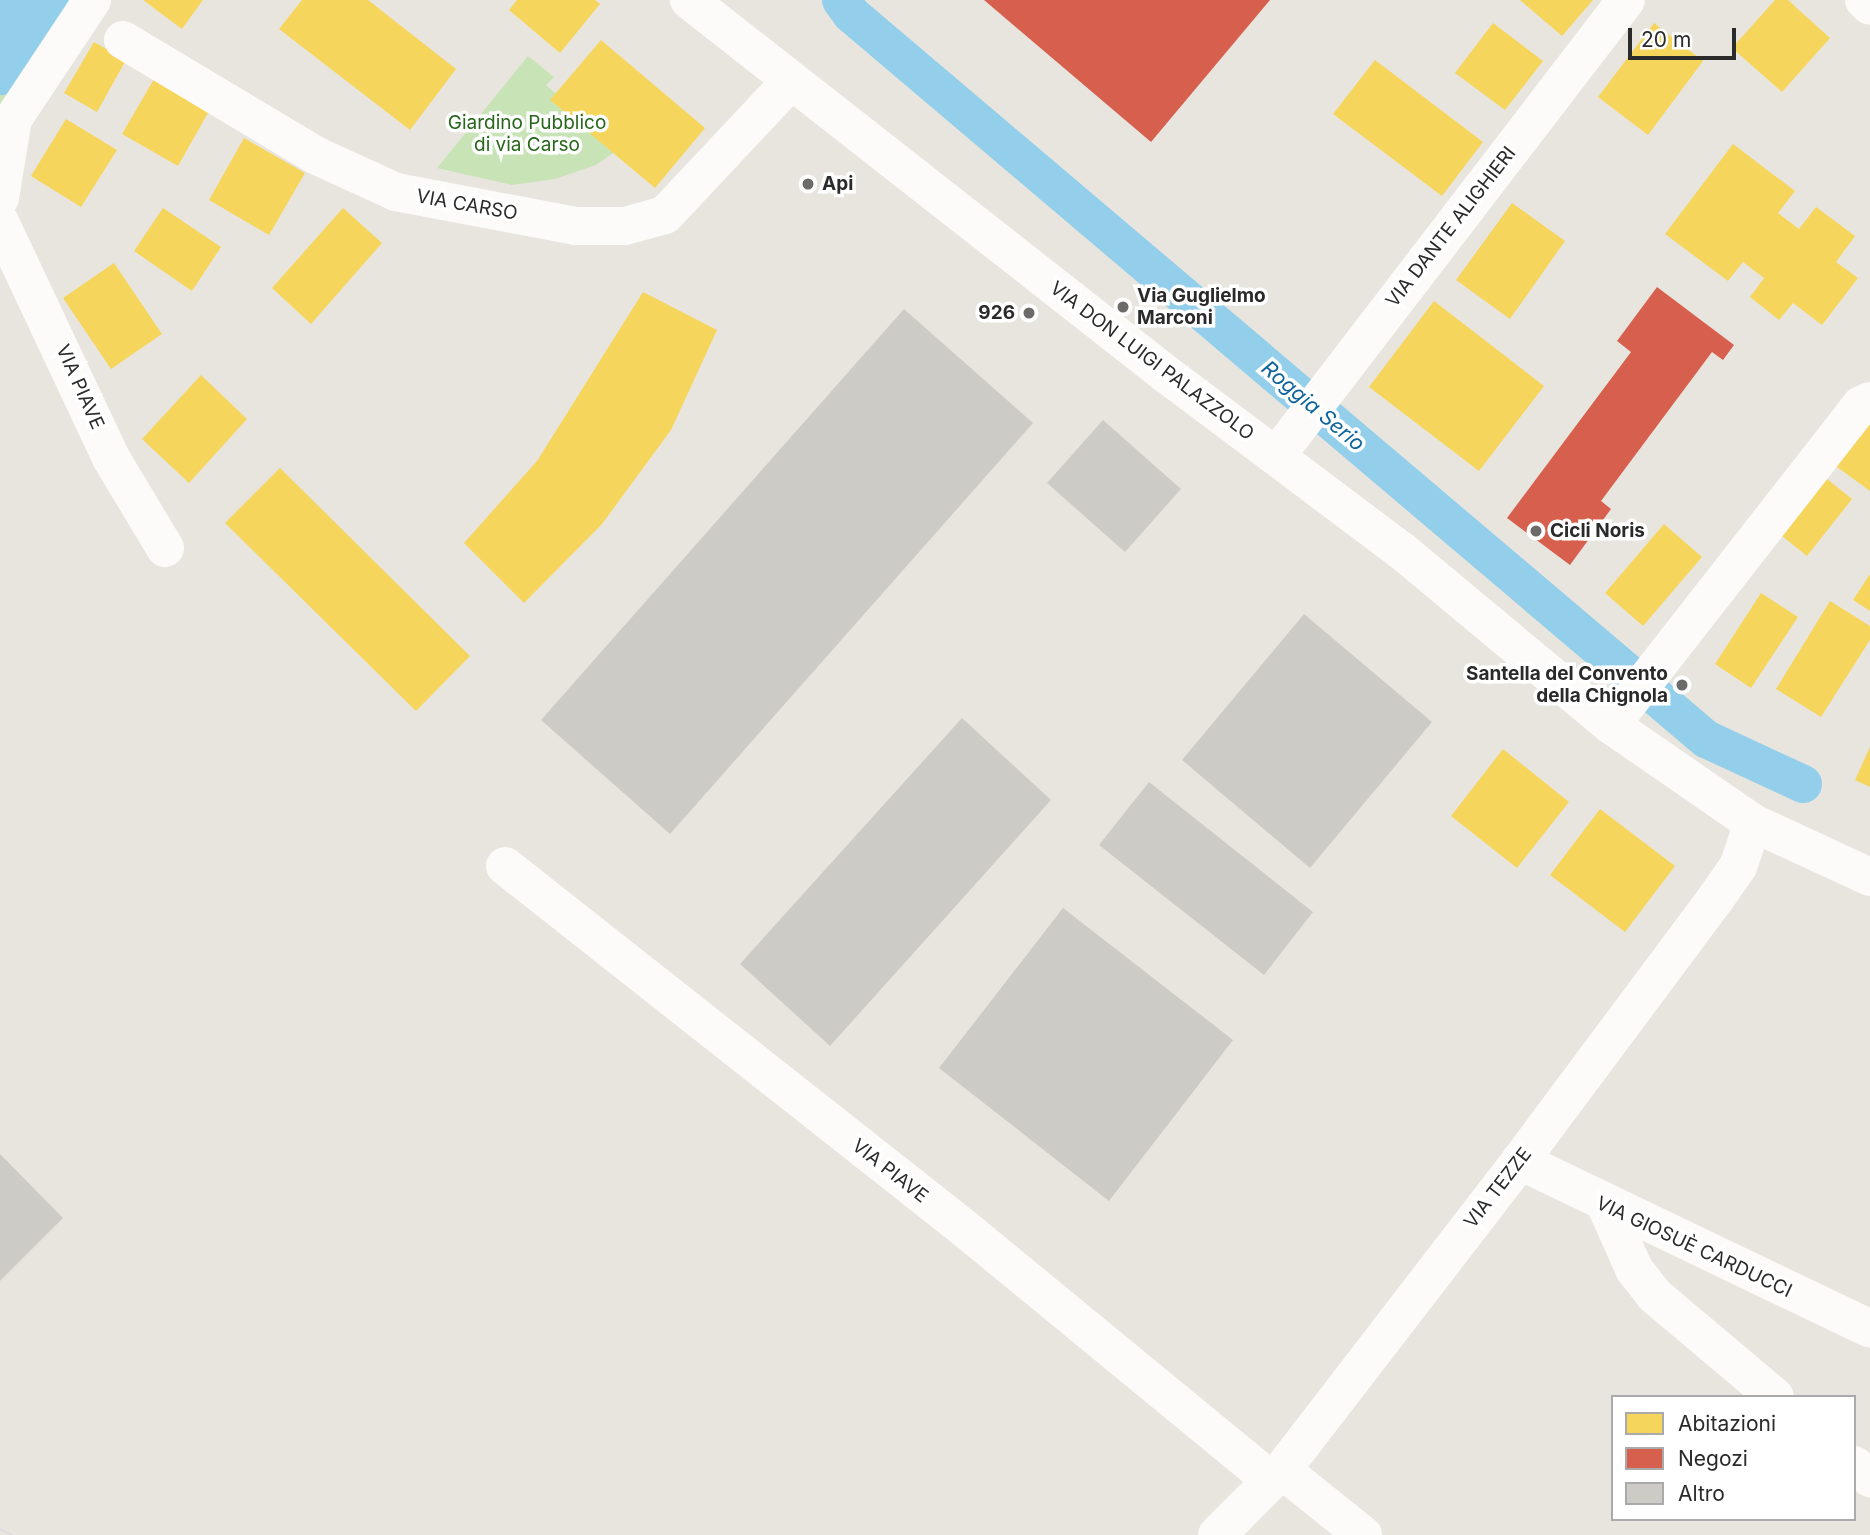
<!DOCTYPE html>
<meta charset="utf-8">
<style>
body{margin:0}
#map{position:relative;width:1870px;height:1535px;overflow:hidden;background:#e8e5df;font-family:Inter,sans-serif}
div>[style]{position:absolute}
.green>*{inset:0;background:#c8e4b7}
.homes>*{inset:0;background:#f6d55c}
.shops>*{inset:0;background:#d6604d}
.canal>*{height:38px;margin:-19px;padding:0 19px;transform-origin:19px;border-radius:19px;background:#93cfea}
.river>*{height:65px;margin:-32.5px;padding:0 32.5px;transform-origin:32.5px;border-radius:32.5px;background:#93cfea}
.building>*{inset:0;background:#cdcbc6}
.minor>*{height:38px;margin:-19px;padding:0 19px;transform-origin:19px;border-radius:19px;background:#fcfbfa}
.tram>*{height:2px;margin:-1px;padding:0 1px;transform-origin:1px;border-radius:1px;background:#dddcde}
.dots>*{width:19px;height:19px;translate:-50% -50%;box-sizing:border-box;border:4px solid #fff;border-radius:50%}
span{translate:-50% -50%;white-space:nowrap;text-align:center;line-height:1.15;-webkit-text-stroke:7px #fff;paint-order:stroke}
.park-label{font-size:19px;color:#266719}
.poi-label{font-size:19px;color:#2a2a2a;font-weight:700}
.left{translate:0 -50%;text-align:left}
.right{translate:-100% -50%;text-align:right}
.street-label{font-size:19px;color:#2a2a2a}
.water-label{font-size:21px;color:#0d639b;font-style:italic}
.legend{position:absolute;left:1611px;top:1395px;width:245px;height:126px;box-sizing:border-box;background:#fff;border:2px solid #aaa;margin:0;padding:9px 12px;list-style:none;font-size:21px;color:#2a2a2a}
.legend li{display:flex;align-items:center;gap:14px;height:35px}
.legend b{width:35px;border:2px solid #aaa}
.scale{position:absolute;left:1628px;top:28px;width:108px;height:32px;box-sizing:border-box;border:4px solid #2a2a2a;border-top:0;padding-left:9px;font-size:21px;line-height:24px;white-space:nowrap;color:#2a2a2a;-webkit-text-stroke:5px #fff;paint-order:stroke}
</style>
<div id="map">
<div class="green">
<i style="clip-path:polygon(0 0,82px 0,0 168px)"></i>
<i style="clip-path:polygon(528px 56px,554px 77px,546px 85px,619px 149px,596px 165px,555px 179px,512px 185px,437px 168px)"></i>
</div>
<div class="homes">
<i style="clip-path:polygon(143px 0,203px 0,182px 29px)"></i>
<i style="clip-path:polygon(302px 0,368px 0,456px 69px,410px 130px,279px 29px)"></i>
<i style="clip-path:polygon(517px 0,595px 0,600px 4px,560px 53px,509px 10px)"></i>
<i style="clip-path:polygon(1520px 0,1593px 0,1562px 36px)"></i>
<i style="clip-path:polygon(1775px 0,1788px 0,1830px 38px,1782px 92px,1732px 48px)"></i>
<i style="clip-path:polygon(1493px 23px,1543px 61px,1505px 110px,1455px 73px)"></i>
<i style="clip-path:polygon(1654px 23px,1703px 61px,1648px 135px,1598px 97px)"></i>
<i style="clip-path:polygon(601px 40px,705px 128px,655px 188px,550px 100px)"></i>
<i style="clip-path:polygon(94px 42px,126px 60px,97px 112px,64px 93px)"></i>
<i style="clip-path:polygon(1375px 60px,1483px 142px,1442px 196px,1333px 114px)"></i>
<i style="clip-path:polygon(154px 79px,209px 111px,178px 166px,122px 134px)"></i>
<i style="clip-path:polygon(66px 119px,117px 150px,81px 207px,31px 176px)"></i>
<i style="clip-path:polygon(244px 138px,305px 173px,269px 235px,209px 200px)"></i>
<i style="clip-path:polygon(1733px 144px,1795px 191px,1778px 213px,1799px 229px,1816px 207px,1855px 236px,1836px 262px,1858px 278px,1822px 325px,1793px 303px,1779px 320px,1750px 297px,1764px 278px,1743px 262px,1728px 281px,1665px 234px)"></i>
<i style="clip-path:polygon(1512px 203px,1565px 241px,1510px 319px,1456px 280px)"></i>
<i style="clip-path:polygon(163px 208px,221px 247px,192px 291px,134px 251px)"></i>
<i style="clip-path:polygon(343px 208px,382px 243px,311px 324px,272px 288px)"></i>
<i style="clip-path:polygon(114px 263px,162px 334px,111px 369px,63px 298px)"></i>
<i style="clip-path:polygon(643px 292px,717px 330px,671px 430px,602px 524px,524px 603px,464px 543px,537px 461px)"></i>
<i style="clip-path:polygon(1434px 301px,1544px 386px,1479px 471px,1369px 387px)"></i>
<i style="clip-path:polygon(201px 375px,247px 419px,189px 483px,142px 439px)"></i>
<i style="clip-path:polygon(1870px 422px,1870px 491px,1826px 459px)"></i>
<i style="clip-path:polygon(280px 468px,470px 656px,416px 711px,225px 523px)"></i>
<i style="clip-path:polygon(1817px 471px,1852px 499px,1807px 556px,1772px 528px)"></i>
<i style="clip-path:polygon(1664px 524px,1702px 557px,1643px 626px,1605px 593px)"></i>
<i style="clip-path:polygon(1870px 574px,1870px 611px,1853px 600px)"></i>
<i style="clip-path:polygon(1761px 593px,1798px 617px,1751px 688px,1715px 664px)"></i>
<i style="clip-path:polygon(1830px 601px,1870px 626px,1870px 640px,1821px 717px,1776px 689px)"></i>
<i style="clip-path:polygon(1870px 747px,1870px 787px,1855px 780px)"></i>
<i style="clip-path:polygon(1503px 749px,1569px 802px,1517px 868px,1451px 816px)"></i>
<i style="clip-path:polygon(1600px 809px,1675px 866px,1625px 932px,1550px 875px)"></i>
</div>
<div class="shops">
<i style="clip-path:polygon(984px 0,1270px 0,1151px 142px)"></i>
<i style="clip-path:polygon(1657px 287px,1734px 345px,1723px 360px,1712px 352px,1601px 501px,1611px 509px,1570px 565px,1507px 518px,1631px 352px,1617px 341px)"></i>
</div>
<div class="canal">
<i style="left:841px;top:0;width:17px;rotate:54deg"></i>
<i style="left:851px;top:14px;width:1121px;rotate:40.3deg"></i>
<i style="left:1706px;top:739px;width:107px;rotate:24.9deg"></i>
</div>
<div class="river">
<i style="left:0;top:62px;width:72px;rotate:-59.9deg"></i>
</div>
<div class="building">
<i style="clip-path:polygon(904px 309px,1033px 423px,670px 834px,541px 720px)"></i>
<i style="clip-path:polygon(1103px 420px,1181px 489px,1125px 552px,1047px 483px)"></i>
<i style="clip-path:polygon(1304px 614px,1432px 722px,1310px 868px,1182px 760px)"></i>
<i style="clip-path:polygon(962px 718px,1051px 800px,830px 1046px,740px 964px)"></i>
<i style="clip-path:polygon(1149px 782px,1313px 912px,1264px 975px,1099px 845px)"></i>
<i style="clip-path:polygon(1063px 908px,1233px 1040px,1109px 1201px,939px 1068px)"></i>
<i style="clip-path:polygon(0 1154px,63px 1218px,0 1281px)"></i>
</div>
<div class="minor">
<i style="left:689px;top:0;width:606px;rotate:38.1deg"></i>
<i style="left:1166px;top:374px;width:295px;rotate:36.9deg"></i>
<i style="left:1402px;top:551px;width:272px;rotate:39.8deg"></i>
<i style="left:1611px;top:725px;width:173px;rotate:34.6deg"></i>
<i style="left:1753px;top:823px;width:129px;rotate:24.8deg"></i>
<i style="left:1864px;top:0;width:8px;rotate:45deg"></i>
<i style="left:123px;top:40px;width:224px;rotate:30.9deg"></i>
<i style="left:315px;top:155px;width:89px;rotate:24.6deg"></i>
<i style="left:396px;top:192px;width:183px;rotate:10.7deg"></i>
<i style="left:576px;top:226px;width:49px"></i>
<i style="left:625px;top:226px;width:41px;rotate:-15.4deg"></i>
<i style="left:665px;top:215px;width:183px;rotate:-46.8deg"></i>
<i style="left:0;top:198px;width:80px;rotate:-80.7deg"></i>
<i style="left:13px;top:119px;width:143px;rotate:-56.4deg"></i>
<i style="left:0;top:222px;width:261px;rotate:64.8deg"></i>
<i style="left:111px;top:458px;width:105px;rotate:59deg"></i>
<i style="left:1277px;top:455px;width:573px;rotate:-52.51deg"></i>
<i style="left:1611px;top:725px;width:406px;rotate:-52deg"></i>
<i style="left:1861px;top:405px;width:10px;rotate:-24deg"></i>
<i style="left:505px;top:866px;width:585px;rotate:38.26deg"></i>
<i style="left:964px;top:1228px;width:397px;rotate:39.4deg"></i>
<i style="left:1520px;top:1161px;width:388px;rotate:25.6deg"></i>
<i style="left:1606px;top:1206px;width:69px;rotate:66deg"></i>
<i style="left:1634px;top:1269px;width:33px;rotate:52deg"></i>
<i style="left:1654px;top:1295px;width:158px;rotate:40.1deg"></i>
<i style="left:1854px;top:1465px;width:21px;rotate:39deg"></i>
<i style="left:1282px;top:1470px;width:104px;rotate:38.7deg"></i>
<i style="left:1217px;top:1535px;width:92px;rotate:-45deg"></i>
<i style="left:1282px;top:1470px;width:390px;rotate:-52.4deg"></i>
<i style="left:1520px;top:1161px;width:328px;rotate:-53.3deg"></i>
<i style="left:1716px;top:898px;width:38px;rotate:-55deg"></i>
<i style="left:1738px;top:867px;width:46px;rotate:-71.2deg"></i>
</div>
<div class="tram">
<i style="left:0;top:1529px;width:13px;rotate:27deg"></i>
</div>
<div class="dots">
<i style="left:808px;top:184px;background:#6c6b69"></i>
<i style="left:1123px;top:307px;background:#6c6b69"></i>
<i style="left:1029px;top:313px;background:#6c6b69"></i>
<i style="left:1536px;top:531px;background:#6c6b69"></i>
<i style="left:1682px;top:685px;background:#6c6b69"></i>
</div>
<div class="park-label">
<span style="left:527px;top:134px">Giardino Pubblico<br>di via Carso</span>
</div>
<div class="poi-label">
<span class="left" style="left:822px;top:184px">Api</span>
<span class="left" style="left:1137px;top:307px">Via Guglielmo<br>Marconi</span>
<span class="right" style="left:1015px;top:313px">926</span>
<span class="left" style="left:1550px;top:531px">Cicli Noris</span>
<span class="right" style="left:1668px;top:685px">Santella del Convento<br>della Chignola</span>
</div>
<div class="street-label">
<span style="left:467px;top:205px;rotate:10deg">VIA CARSO</span>
<span style="left:1451px;top:227px;rotate:-52deg">VIA DANTE ALIGHIERI</span>
<span style="left:1152px;top:361px;rotate:37deg">VIA DON LUIGI PALAZZOLO</span>
<span style="left:80px;top:387px;rotate:66deg">VIA PIAVE</span>
<span style="left:890px;top:1171px;rotate:38deg">VIA PIAVE</span>
<span style="left:1498px;top:1188px;rotate:-52deg">VIA TEZZE</span>
<span style="left:1694px;top:1247px;rotate:25deg">VIA GIOSUÈ CARDUCCI</span>
</div>
<div class="water-label">
<span style="left:1313px;top:406px;rotate:40deg">Roggia Serio</span>
</div>
<ul class="legend">
<li><b style="height:19px;background:#f6d55c"></b>Abitazioni</li>
<li><b style="height:19px;background:#d6604d"></b>Negozi</li>
<li><b style="height:19px;background:#cdcbc6"></b>Altro</li>
</ul>
<div class="scale">20 m</div>
</div>
